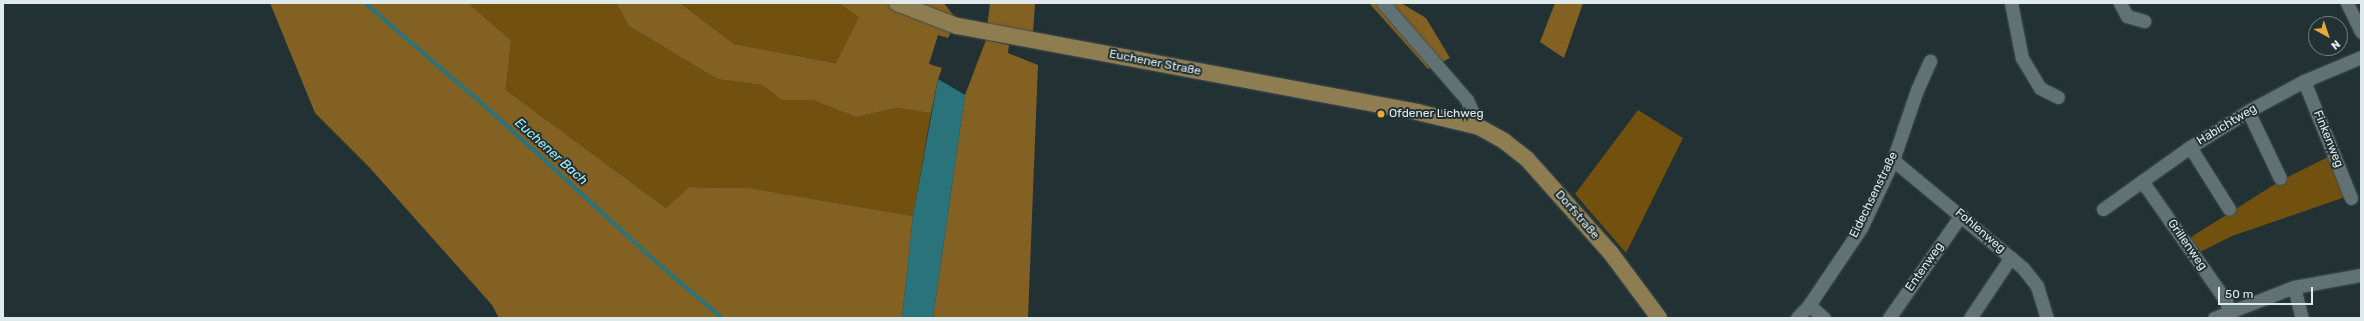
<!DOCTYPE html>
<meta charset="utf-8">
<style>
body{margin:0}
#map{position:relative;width:2364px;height:321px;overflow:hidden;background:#223133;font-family:Rubik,sans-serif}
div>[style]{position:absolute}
.green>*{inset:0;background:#72510f}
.forest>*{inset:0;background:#836123}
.water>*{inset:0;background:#2a737b}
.stream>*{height:4px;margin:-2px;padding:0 2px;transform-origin:2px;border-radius:2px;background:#2a737b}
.roads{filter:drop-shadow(0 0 1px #424f51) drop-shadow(0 0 1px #424f51)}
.minor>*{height:13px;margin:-6.5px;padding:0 6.5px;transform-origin:6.5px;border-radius:6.5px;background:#617274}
.major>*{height:16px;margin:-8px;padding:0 8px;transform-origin:8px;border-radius:8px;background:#8f7d52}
.dots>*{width:11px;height:11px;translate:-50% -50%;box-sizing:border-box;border:2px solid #223133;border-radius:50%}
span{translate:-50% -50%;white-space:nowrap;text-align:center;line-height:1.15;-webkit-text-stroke:4px #223133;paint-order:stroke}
.street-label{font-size:12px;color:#e0eaeb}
.poi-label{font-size:12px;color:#e0eaeb}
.left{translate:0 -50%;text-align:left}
.water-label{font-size:13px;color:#a7eef8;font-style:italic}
.frame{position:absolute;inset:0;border:4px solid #e0eaeb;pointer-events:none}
.north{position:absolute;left:2308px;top:16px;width:40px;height:40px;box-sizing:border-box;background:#223133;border:1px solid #6e7b7d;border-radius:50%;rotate:140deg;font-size:11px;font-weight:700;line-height:16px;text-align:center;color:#e0eaeb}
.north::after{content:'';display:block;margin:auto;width:14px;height:18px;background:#e8ab37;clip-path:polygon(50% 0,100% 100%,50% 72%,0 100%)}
.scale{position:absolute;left:2218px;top:287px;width:95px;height:18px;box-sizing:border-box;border:2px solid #e0eaeb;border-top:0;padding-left:5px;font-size:12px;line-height:14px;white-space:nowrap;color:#e0eaeb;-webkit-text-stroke:3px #223133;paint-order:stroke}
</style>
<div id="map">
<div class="green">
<i style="clip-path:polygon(468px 3px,616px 3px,629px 26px,717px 79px,762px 85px,781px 100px,812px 100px,856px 117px,897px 108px,931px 113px,913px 216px,749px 188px,689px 187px,666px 208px,506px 90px,511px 40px)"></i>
<i style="clip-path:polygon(680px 3px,839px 3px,860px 17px,837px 63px,734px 44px)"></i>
<i style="clip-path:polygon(1638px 110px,1683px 138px,1626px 253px,1575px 194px)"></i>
<i style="clip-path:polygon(2332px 155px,2348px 196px,2232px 236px,2198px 253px,2188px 239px,2280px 181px)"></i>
</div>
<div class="forest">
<i style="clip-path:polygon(270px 3px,468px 3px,511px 40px,506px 90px,666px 208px,689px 187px,749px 188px,913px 216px,902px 318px,499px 318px,492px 305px,369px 167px,315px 113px)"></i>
<i style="clip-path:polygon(616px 3px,680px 3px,734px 44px,836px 63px,859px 17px,839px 3px,944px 3px,957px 20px,948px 38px,938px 35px,929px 64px,942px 68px,938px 79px,931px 113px,897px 108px,856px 117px,812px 100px,781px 100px,762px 85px,717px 79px,629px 26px)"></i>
<i style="clip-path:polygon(990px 3px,1035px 3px,1033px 32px,987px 28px)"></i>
<i style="clip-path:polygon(1369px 3px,1401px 3px,1426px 18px,1450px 58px,1428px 69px)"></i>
<i style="clip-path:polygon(1555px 3px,1583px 3px,1564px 58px,1540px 42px)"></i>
<i style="clip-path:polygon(986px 40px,1009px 45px,1008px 53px,1038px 65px,1028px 318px,933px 318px,965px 95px)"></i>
</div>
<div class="water">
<i style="clip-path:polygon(938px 79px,965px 95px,933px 318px,902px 318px,913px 216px)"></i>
</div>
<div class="stream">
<i style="left:365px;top:3px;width:170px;rotate:40.7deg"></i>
<i style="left:494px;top:114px;width:217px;rotate:42.4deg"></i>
<i style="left:654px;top:260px;width:89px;rotate:40.5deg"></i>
</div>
<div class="roads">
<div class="minor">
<i style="left:1383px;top:3px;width:128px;rotate:49.1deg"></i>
<i style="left:1467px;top:100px;width:30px;rotate:66deg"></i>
<i style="left:2011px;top:3px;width:56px;rotate:78.7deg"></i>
<i style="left:2022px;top:58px;width:35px;rotate:59deg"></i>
<i style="left:2040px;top:88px;width:20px;rotate:27deg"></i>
<i style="left:2120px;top:3px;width:15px;rotate:62deg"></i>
<i style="left:2127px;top:16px;width:18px;rotate:16deg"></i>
<i style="left:2347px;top:3px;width:32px;rotate:64deg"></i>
<i style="left:2304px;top:81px;width:126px;rotate:68.1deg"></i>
<i style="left:2248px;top:111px;width:74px;rotate:64.5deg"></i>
<i style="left:2190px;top:147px;width:73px;rotate:57.8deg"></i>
<i style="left:1893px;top:160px;width:169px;rotate:39.7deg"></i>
<i style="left:2023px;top:268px;width:23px;rotate:52deg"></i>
<i style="left:2037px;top:286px;width:34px;rotate:73deg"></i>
<i style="left:2142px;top:181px;width:146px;rotate:55deg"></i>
<i style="left:2226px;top:301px;width:18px;rotate:74deg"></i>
<i style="left:2103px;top:209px;width:107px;rotate:-35.5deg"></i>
<i style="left:2190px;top:147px;width:68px;rotate:-31.8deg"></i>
<i style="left:2248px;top:111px;width:64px;rotate:-28.2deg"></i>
<i style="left:2304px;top:81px;width:62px;rotate:-22.8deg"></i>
<i style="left:2294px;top:287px;width:32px;rotate:76deg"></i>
<i style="left:1809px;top:305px;width:20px;rotate:41deg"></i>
<i style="left:1797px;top:318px;width:18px;rotate:-47deg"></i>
<i style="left:1809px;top:305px;width:93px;rotate:-56deg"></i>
<i style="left:1861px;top:228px;width:75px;rotate:-64.8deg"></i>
<i style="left:1893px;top:160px;width:74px;rotate:-71.1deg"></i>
<i style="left:1917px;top:90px;width:32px;rotate:-66deg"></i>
<i style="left:1889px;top:318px;width:126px;rotate:-55deg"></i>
<i style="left:1970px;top:318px;width:73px;rotate:-56.1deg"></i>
<i style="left:2214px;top:318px;width:86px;rotate:-21.2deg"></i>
<i style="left:2294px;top:287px;width:68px;rotate:-10.2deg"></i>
</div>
<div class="major">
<i style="left:897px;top:3px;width:64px;rotate:21deg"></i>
<i style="left:957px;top:26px;width:17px;rotate:10deg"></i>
<i style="left:974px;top:29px;width:451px;rotate:10.6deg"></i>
<i style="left:1417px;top:112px;width:64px;rotate:13.6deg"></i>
<i style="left:1479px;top:127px;width:29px;rotate:29deg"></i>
<i style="left:1504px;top:141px;width:29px;rotate:38deg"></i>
<i style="left:1527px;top:159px;width:125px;rotate:48.3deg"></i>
<i style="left:1610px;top:252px;width:82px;rotate:53.4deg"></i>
</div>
</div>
<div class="dots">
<i style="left:1381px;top:114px;background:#e8ab37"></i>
</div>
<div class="street-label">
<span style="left:1155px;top:63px;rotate:11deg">Euchener Straße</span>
<span style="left:2227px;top:125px;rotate:-31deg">Habichtweg</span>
<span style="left:2328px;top:139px;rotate:68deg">Finkenweg</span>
<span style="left:1874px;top:195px;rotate:-64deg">Eidechsenstraße</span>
<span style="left:1577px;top:215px;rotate:49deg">Dorfstraße</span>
<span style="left:1980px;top:231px;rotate:40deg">Fohlenweg</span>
<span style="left:2187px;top:245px;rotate:55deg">Grillenweg</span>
<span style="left:1925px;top:267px;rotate:-55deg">Entenweg</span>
</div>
<div class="poi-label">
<span class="left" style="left:1389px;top:114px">Ofdener Lichweg</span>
</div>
<div class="water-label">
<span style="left:551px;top:152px;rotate:42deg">Euchener Bach</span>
</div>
<div class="frame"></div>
<div class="north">N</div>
<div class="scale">50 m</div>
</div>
